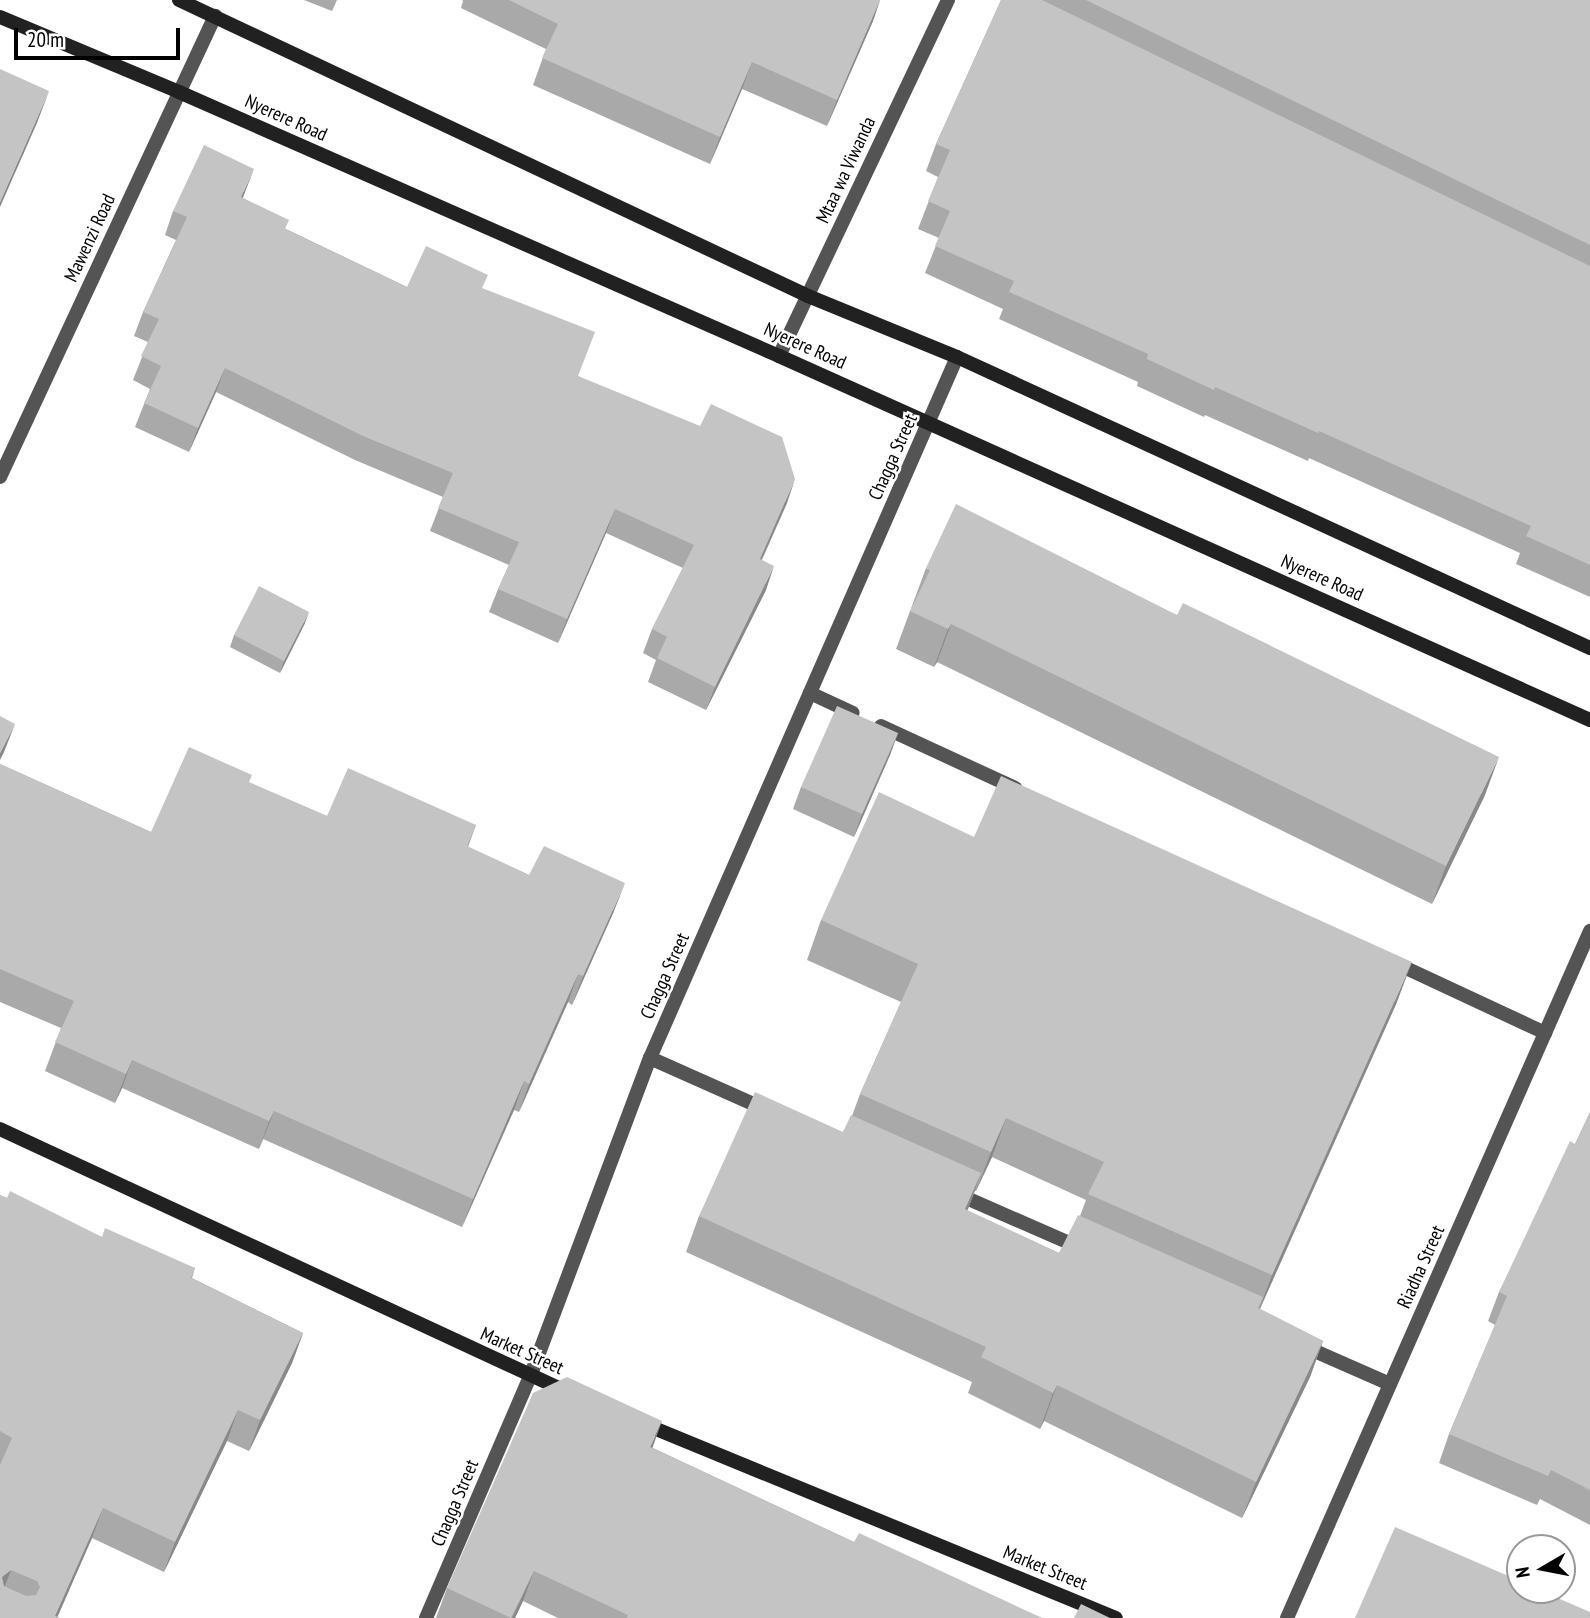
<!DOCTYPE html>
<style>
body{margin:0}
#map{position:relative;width:1590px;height:1618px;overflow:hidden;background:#fff;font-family:"PT Sans Narrow",sans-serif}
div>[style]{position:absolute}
.lane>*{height:14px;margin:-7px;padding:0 7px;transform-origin:7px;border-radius:7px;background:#545454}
.street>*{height:14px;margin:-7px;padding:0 7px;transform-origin:7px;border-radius:7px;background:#545454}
.secondary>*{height:14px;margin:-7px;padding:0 7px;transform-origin:7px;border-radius:7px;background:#212121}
.wall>*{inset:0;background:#a9a9a9}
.shaded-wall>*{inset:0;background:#898989}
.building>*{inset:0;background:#c4c4c4}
span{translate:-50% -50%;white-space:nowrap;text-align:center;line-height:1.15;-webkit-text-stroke:5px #fff;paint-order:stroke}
.street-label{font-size:19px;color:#000}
.north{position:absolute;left:1506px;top:1534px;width:70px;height:70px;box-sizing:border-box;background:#fff;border:2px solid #999;border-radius:50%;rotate:260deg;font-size:19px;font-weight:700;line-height:28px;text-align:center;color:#000}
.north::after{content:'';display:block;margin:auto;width:24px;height:32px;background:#000;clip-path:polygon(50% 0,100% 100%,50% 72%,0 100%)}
.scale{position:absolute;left:14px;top:28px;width:166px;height:32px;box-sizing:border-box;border:4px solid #000;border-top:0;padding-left:9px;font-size:21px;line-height:24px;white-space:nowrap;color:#000;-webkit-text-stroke:5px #fff;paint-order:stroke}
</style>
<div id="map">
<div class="lane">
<i style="left:810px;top:693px;width:47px;rotate:24.9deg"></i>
<i style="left:881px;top:726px;width:148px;rotate:24.8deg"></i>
<i style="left:1393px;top:962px;width:168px;rotate:25deg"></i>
<i style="left:650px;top:1058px;width:128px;rotate:24deg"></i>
<i style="left:955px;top:1193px;width:137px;rotate:23.6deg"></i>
<i style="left:1301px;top:1345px;width:97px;rotate:23.7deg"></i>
</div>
<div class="street">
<i style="left:779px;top:356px;width:394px;rotate:-64.6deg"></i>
<i style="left:0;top:477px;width:509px;rotate:-65deg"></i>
<i style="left:426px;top:1618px;width:262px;rotate:-66.7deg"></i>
<i style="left:530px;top:1377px;width:341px;rotate:-69.4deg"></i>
<i style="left:650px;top:1058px;width:765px;rotate:-66.35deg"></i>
<i style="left:1287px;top:1618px;width:751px;rotate:-66.2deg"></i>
</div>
<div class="secondary">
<i style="left:179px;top:0;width:695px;rotate:25.2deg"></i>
<i style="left:808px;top:296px;width:161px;rotate:22.3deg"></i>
<i style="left:957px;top:357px;width:697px;rotate:24.69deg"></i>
<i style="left:0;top:17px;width:194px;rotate:22.7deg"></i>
<i style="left:179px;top:92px;width:656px;rotate:23.75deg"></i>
<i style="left:779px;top:356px;width:889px;rotate:24.17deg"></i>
<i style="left:0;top:1129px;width:625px;rotate:24.88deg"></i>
<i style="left:644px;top:1424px;width:510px;rotate:22.34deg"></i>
</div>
<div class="wall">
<i style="clip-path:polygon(304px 0,337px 0,332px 11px)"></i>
<i style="clip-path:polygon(462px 0,880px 0,873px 21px,827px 126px,742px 89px,710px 164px,533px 85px,546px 49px,461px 8px,463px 1px)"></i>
<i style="clip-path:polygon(1001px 0,1590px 0,1590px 597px,1516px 564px,1520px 553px,1309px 458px,1308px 461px,1205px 415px,1204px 417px,1137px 386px,1138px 382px,999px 319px,1003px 309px,925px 273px,939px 238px,918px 229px,938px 177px,926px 171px,936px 144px)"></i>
<i style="clip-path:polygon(245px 192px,243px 198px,286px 229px,407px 287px,483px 289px,578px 376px,787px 503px,762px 560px,766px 590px,706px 710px,648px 682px,656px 660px,643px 653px,652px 629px,683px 568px,606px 533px,558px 643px,489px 612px,498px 589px,509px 565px,430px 531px,443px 497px,355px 460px,216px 392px,189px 452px,135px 427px,150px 389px,133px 380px,148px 342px,134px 336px,143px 312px,176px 240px,165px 235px,173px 211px)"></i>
<i style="clip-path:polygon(926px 568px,1485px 795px,1432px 904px,937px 662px,934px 667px,896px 649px)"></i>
<i style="clip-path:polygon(305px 623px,280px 673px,230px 647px,234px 635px)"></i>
<i style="clip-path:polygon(898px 733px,890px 755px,854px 837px,793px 809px,801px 787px)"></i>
<i style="clip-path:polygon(0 764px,151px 832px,249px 783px,327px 816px,476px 825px,468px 847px,529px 875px,614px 911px,572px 1005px,568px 1002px,519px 1112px,514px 1110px,462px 1227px,263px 1139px,259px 1149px,122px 1088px,115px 1103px,45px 1071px,61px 1028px,0 1002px)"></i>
<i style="clip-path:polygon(evenodd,974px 837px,1397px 1002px,1260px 1309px,1323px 1341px,1310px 1377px,1242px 1518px,1044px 1421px,1040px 1429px,968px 1393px,972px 1382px,686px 1252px,699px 1216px,843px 1132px,852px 1116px,860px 1094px,901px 1002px,807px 960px,821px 920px,974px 837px,992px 1157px,1086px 1200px,1080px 1216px,1059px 1253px,967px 1211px,975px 1191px,976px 1191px,992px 1157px)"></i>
<i style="clip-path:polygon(1590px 1112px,1590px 1525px,1540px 1499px,1537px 1505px,1439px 1463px,1449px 1434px,1495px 1325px,1488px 1321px,1499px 1292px,1575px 1144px)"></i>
<i style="clip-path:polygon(0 1195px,102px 1237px,195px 1268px,192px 1278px,303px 1333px,292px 1363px,249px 1451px,227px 1441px,164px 1572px,92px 1538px,57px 1617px,0 1618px)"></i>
<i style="clip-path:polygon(653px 1448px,854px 1542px,1042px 1618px,558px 1618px,523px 1601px,515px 1618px,436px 1618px,447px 1588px)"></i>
</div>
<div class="shaded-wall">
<i style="clip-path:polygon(880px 0,873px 21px,827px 126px,837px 100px)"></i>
<i style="clip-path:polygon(752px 62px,742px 89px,710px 164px,720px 137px)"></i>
<i style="clip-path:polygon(49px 91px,37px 123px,0 207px,0 202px)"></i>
<i style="clip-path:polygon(254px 169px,245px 192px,232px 221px,241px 197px)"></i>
<i style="clip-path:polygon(225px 368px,216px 392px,189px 452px,198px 428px)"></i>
<i style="clip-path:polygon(795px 479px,787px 503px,751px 583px,760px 559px)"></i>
<i style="clip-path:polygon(615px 509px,606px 533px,558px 643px,567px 619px)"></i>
<i style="clip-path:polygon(774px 566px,766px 590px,706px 710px,715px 687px)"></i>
<i style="clip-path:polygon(309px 612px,305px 623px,280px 673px,284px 661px)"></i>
<i style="clip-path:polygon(951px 624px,937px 662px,934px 667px,948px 629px)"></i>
<i style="clip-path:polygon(15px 724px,4px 752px,0 760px,0 753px)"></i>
<i style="clip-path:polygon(898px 733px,890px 755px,854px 837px,862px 814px)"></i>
<i style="clip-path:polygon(1499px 757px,1485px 795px,1432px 904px,1446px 866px)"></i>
<i style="clip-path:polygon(625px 883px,614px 911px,572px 1005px,583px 976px)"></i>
<i style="clip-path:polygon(1412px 962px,1397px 1002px,1257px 1315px,1272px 1275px)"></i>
<i style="clip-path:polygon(578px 974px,568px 1002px,519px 1112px,529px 1084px)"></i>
<i style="clip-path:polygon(132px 1060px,122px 1088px,115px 1103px,126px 1074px)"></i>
<i style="clip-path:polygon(524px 1081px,514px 1110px,462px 1227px,473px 1199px)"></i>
<i style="clip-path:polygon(274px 1111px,263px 1139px,259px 1149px,269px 1121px)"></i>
<i style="clip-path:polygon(1006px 1118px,992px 1157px,976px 1191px,991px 1152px)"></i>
<i style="clip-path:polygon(981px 1173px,968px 1209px,952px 1245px,965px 1209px)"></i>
<i style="clip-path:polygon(303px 1333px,292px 1363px,249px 1451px,260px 1420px)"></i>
<i style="clip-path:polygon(1323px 1341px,1310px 1377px,1242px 1518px,1256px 1482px)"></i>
<i style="clip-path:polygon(1057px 1385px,1044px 1421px,1040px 1429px,1053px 1393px)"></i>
<i style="clip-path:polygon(238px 1410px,227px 1441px,164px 1572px,175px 1542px)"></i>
<i style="clip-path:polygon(662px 1421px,651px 1452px,650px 1447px)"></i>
<i style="clip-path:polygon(103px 1508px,92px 1538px,57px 1618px,54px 1618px)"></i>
<i style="clip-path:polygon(11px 1570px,0 1599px,2px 1577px)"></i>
<i style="clip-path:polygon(534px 1571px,523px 1601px,515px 1618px,512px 1618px)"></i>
</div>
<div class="building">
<i style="clip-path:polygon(509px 0,880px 0,837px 100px,752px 62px,720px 137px,542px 58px,558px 24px)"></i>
<i style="clip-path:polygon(1001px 0,1042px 0,1590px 266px,1590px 565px,1526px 536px,1531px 526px,1319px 431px,1318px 433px,1215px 387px,1214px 390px,1147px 359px,1148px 354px,1009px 292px,1014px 281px,935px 246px,950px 211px,928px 201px,950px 150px,936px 144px)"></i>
<i style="clip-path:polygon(1086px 0,1590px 0,1590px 245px)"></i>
<i style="clip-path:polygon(0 69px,49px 91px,0 202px)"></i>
<i style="clip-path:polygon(204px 145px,254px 169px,241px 197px,289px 220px,285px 229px,407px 287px,426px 246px,488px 275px,482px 288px,595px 332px,578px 376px,700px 426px,711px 404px,782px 437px,795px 479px,760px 559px,774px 566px,715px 687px,657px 658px,667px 637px,652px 629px,694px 545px,615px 509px,567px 619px,498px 589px,519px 542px,438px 508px,453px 473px,363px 436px,225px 368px,198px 428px,144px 403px,161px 366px,141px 356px,159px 319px,143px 312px,187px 217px,173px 211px)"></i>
<i style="clip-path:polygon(956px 504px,1177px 615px,1183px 603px,1499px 757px,1446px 866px,951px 624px,948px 629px,910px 611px,930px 570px,926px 568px)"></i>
<i style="clip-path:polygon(259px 586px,309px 612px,284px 661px,234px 635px)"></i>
<i style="clip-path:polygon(837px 706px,898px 733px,862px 814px,801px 787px)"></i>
<i style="clip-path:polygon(0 716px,15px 724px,0 753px)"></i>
<i style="clip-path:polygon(189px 747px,252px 775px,249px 782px,327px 816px,348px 768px,476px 825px,467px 846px,529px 875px,544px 846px,625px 883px,583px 976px,578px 974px,529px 1084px,524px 1081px,473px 1199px,274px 1111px,269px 1121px,132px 1060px,126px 1074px,55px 1042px,74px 1001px,0 969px,0 764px,151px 832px)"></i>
<i style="clip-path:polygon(1001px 776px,1412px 962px,1272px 1275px,1088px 1194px,1104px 1162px,1006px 1118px,991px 1152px,860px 1094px,918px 964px,821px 920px,879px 792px,974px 837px)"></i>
<i style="clip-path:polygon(755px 1092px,843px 1132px,851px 1115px,981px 1173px,965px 1209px,1059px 1253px,1078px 1215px,1263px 1297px,1258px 1308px,1323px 1341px,1256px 1482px,1057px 1385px,1053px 1393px,981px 1357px,986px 1347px,699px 1216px)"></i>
<i style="clip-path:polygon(1590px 1112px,1590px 1490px,1551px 1470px,1548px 1476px,1449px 1434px,1507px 1296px,1499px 1292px,1570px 1141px,1575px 1144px)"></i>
<i style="clip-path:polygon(evenodd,10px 1191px,102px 1237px,105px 1228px,195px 1268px,191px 1278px,303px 1333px,260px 1420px,238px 1410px,175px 1542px,103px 1508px,55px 1616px,61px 1618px,0 1618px,0 1465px,12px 1438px,0 1431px,0 1195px,7px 1198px,10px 1191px,11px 1570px,37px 1581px,40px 1587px,36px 1595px,26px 1596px,4px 1586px,2px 1577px,11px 1570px)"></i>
<i style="clip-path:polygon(567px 1377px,662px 1421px,650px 1447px,854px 1542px,859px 1533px,1042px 1618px,627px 1618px,628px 1615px,534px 1571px,511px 1618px,447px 1588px,533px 1393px)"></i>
<i style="clip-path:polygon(1395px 1527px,1520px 1581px,1520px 1590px,1539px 1590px,1590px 1612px,1590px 1618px,1355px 1618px)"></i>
<i style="clip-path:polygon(1081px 1604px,1110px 1618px,1074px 1618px)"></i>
</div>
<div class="street-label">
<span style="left:286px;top:118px;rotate:24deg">Nyerere Road</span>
<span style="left:846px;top:170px;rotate:-65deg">Mtaa wa Viwanda</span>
<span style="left:90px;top:238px;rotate:-65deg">Mawenzi Road</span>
<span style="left:805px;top:346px;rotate:24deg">Nyerere Road</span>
<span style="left:893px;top:457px;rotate:-66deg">Chagga Street</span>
<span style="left:1322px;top:578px;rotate:24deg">Nyerere Road</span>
<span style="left:665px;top:976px;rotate:-66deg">Chagga Street</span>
<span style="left:1421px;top:1267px;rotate:-66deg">Riadha Street</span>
<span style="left:522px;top:1351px;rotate:24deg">Market Street</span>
<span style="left:455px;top:1503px;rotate:-67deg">Chagga Street</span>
<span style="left:1045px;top:1568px;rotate:22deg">Market Street</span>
</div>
<div class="north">N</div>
<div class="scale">20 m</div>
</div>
